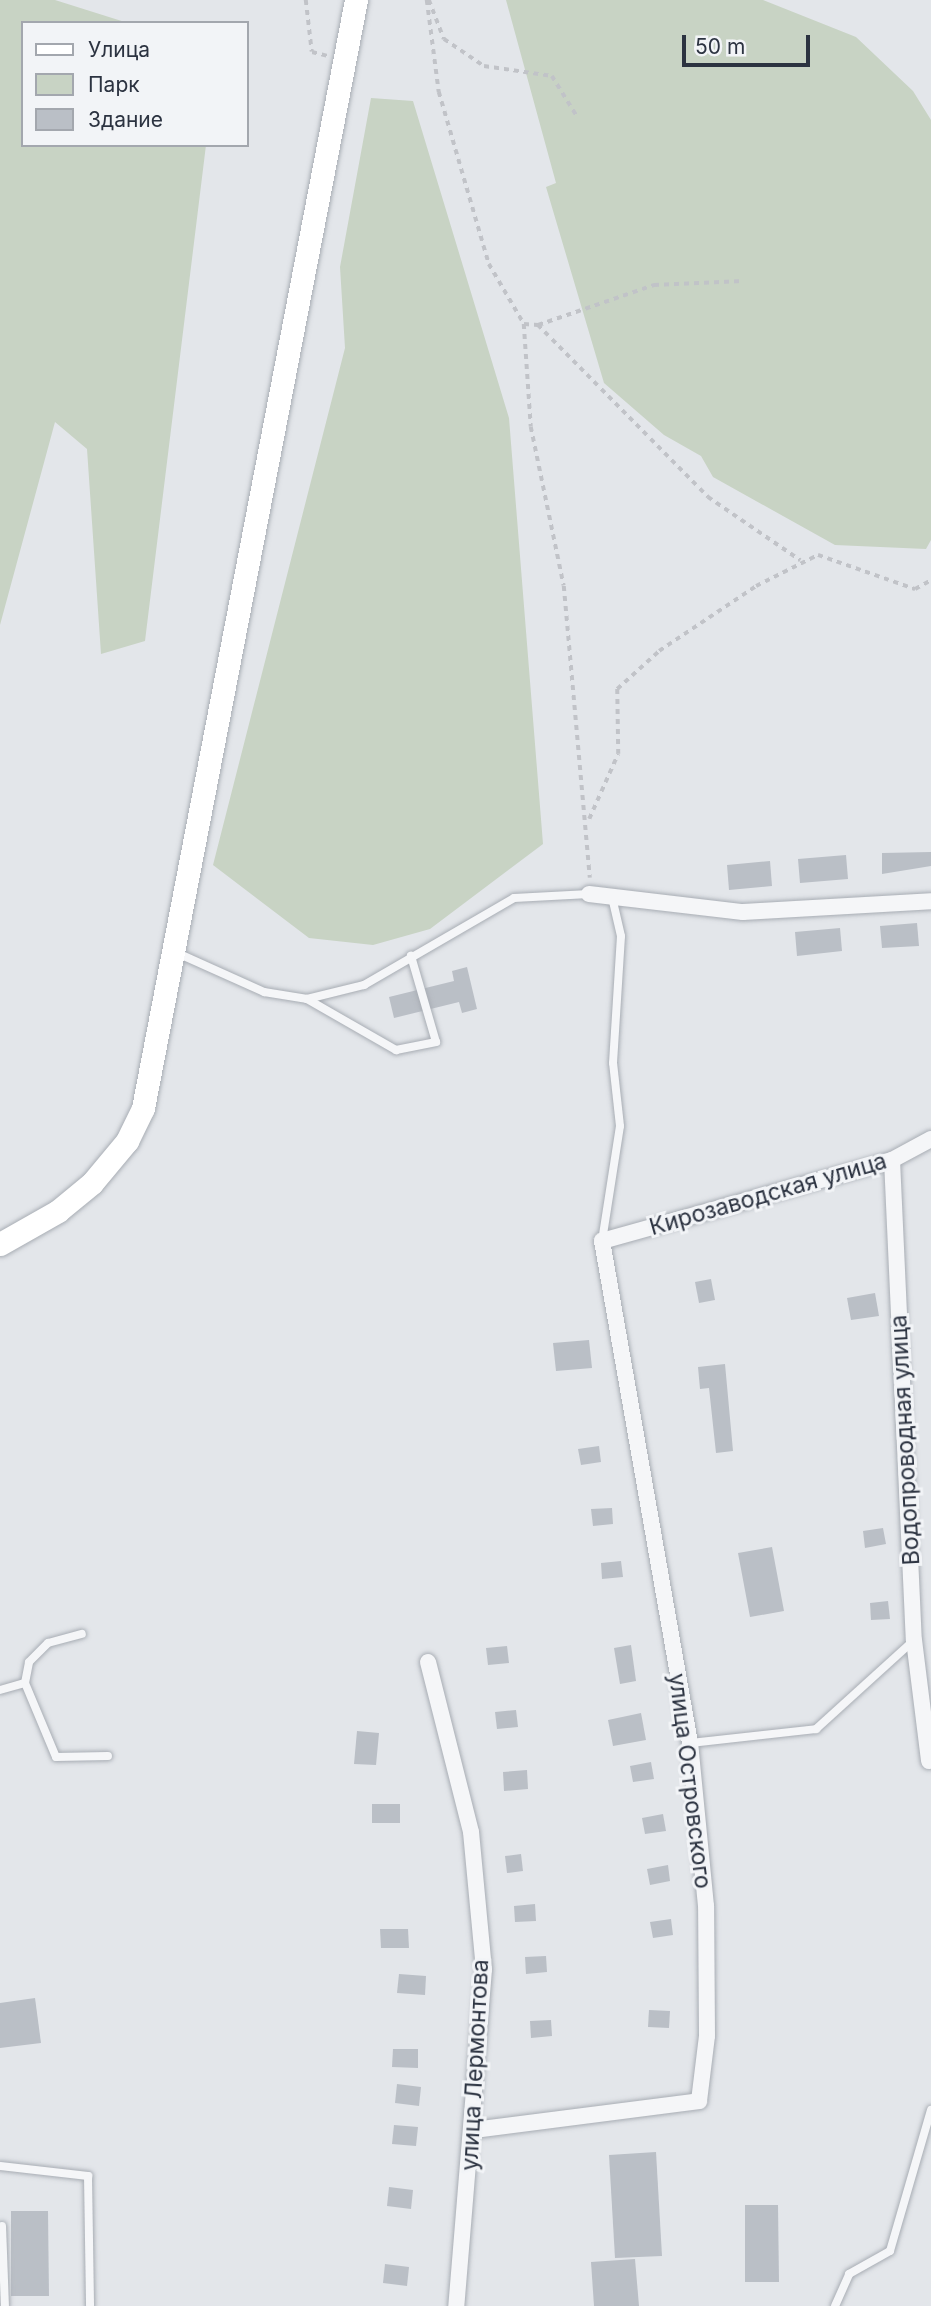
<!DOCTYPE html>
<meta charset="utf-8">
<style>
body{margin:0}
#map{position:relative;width:931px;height:2306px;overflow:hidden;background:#e3e6ea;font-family:Inter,sans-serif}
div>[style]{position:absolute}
.green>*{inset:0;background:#c8d3c4}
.building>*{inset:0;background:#babfc6}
.path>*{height:3.5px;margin-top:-1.75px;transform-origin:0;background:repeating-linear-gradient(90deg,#c1c3c8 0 5px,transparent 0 10px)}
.roads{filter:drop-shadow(0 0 2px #a8adb4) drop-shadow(0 0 2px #a8adb4)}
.service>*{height:8px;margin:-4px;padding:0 4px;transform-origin:4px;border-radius:4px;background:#f5f6f8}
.minor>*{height:16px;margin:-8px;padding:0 8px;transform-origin:8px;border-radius:8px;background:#f5f6f8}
.secondary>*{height:23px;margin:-11.5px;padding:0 11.5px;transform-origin:11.5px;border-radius:11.5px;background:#fff}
span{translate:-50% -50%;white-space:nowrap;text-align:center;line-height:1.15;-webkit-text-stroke:6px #f2f4f7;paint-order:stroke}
.street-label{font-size:23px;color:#2c3341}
.legend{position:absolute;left:21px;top:21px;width:228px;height:126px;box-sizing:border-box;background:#f2f4f7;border:2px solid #a3a7ae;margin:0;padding:9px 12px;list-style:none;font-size:21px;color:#2c3341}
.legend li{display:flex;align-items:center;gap:14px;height:35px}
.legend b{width:35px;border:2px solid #a3a7ae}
.scale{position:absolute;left:682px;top:35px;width:128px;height:32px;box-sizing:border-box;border:4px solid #2c3341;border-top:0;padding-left:9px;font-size:21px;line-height:24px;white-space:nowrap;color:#2c3341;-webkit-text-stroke:5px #f2f4f7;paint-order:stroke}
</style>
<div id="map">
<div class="green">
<i style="clip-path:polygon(0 0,55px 0,128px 23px,23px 23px,23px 145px,206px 145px,145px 641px,101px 654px,87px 449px,55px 422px,0 625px)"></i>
<i style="clip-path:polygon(506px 0,763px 0,856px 37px,913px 91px,931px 120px,931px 540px,926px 549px,835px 545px,713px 477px,701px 456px,664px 435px,604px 383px,546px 187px,556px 183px)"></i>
<i style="clip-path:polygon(371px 98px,413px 101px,509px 418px,543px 844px,430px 929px,373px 945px,309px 938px,213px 865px,345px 348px,340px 267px)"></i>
</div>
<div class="building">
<i style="clip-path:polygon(931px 852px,931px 866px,882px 874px,882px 853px)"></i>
<i style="clip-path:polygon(846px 855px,848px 879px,800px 883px,798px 859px)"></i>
<i style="clip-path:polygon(770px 861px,772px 886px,729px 890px,727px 865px)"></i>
<i style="clip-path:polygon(917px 923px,919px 946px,882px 948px,880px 926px)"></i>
<i style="clip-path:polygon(840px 928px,842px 951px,797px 956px,795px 932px)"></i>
<i style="clip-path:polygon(467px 967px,477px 1009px,462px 1013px,459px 1002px,394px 1018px,389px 997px,454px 981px,452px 971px)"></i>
<i style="clip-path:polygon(711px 1279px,715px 1300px,699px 1303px,695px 1282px)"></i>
<i style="clip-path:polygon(875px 1293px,879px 1316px,851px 1320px,847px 1298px)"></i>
<i style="clip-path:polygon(589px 1340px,592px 1368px,556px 1371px,553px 1343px)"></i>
<i style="clip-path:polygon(725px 1364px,733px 1451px,716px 1453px,709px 1388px,700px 1389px,698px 1367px)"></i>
<i style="clip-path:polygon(599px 1446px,601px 1462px,581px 1465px,578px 1449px)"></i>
<i style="clip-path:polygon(612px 1508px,613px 1524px,593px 1526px,591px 1509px)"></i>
<i style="clip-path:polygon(883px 1528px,886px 1544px,865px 1548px,863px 1531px)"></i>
<i style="clip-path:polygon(772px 1547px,784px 1611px,750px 1617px,738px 1553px)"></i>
<i style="clip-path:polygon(621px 1561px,623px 1577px,602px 1579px,601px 1563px)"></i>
<i style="clip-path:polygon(888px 1601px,890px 1619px,871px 1620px,870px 1603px)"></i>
<i style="clip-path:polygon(631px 1645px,636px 1681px,620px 1684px,614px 1648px)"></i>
<i style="clip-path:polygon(507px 1646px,509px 1663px,488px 1665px,486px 1648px)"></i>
<i style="clip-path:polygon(516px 1710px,518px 1727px,497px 1729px,495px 1712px)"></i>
<i style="clip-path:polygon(641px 1713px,646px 1740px,613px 1746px,608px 1720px)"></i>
<i style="clip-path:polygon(357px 1731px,379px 1733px,376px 1765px,354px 1764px)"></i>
<i style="clip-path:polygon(651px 1762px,654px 1779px,633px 1782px,630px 1766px)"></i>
<i style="clip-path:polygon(527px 1770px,528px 1789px,504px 1791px,503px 1772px)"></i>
<i style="clip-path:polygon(372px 1804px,400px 1804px,400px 1823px,372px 1823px)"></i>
<i style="clip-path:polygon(663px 1814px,666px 1831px,645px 1834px,642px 1818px)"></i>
<i style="clip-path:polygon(521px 1854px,523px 1871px,507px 1873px,505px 1856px)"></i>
<i style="clip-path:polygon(668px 1865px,670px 1881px,650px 1885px,647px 1869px)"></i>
<i style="clip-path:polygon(535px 1904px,536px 1921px,515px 1922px,514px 1906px)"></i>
<i style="clip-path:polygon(671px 1919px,673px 1935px,653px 1938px,650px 1922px)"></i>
<i style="clip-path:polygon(380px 1929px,408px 1929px,409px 1948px,381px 1948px)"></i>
<i style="clip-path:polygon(546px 1956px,547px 1972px,526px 1974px,525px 1957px)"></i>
<i style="clip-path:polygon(399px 1974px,426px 1976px,425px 1995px,397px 1993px)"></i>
<i style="clip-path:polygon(35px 1998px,41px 2043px,0 2048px,0 2003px)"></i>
<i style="clip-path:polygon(649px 2010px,670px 2011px,669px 2028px,648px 2027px)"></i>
<i style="clip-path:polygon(551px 2020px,552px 2036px,531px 2038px,530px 2021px)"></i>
<i style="clip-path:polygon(393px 2049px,418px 2049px,418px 2068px,392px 2067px)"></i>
<i style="clip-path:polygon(397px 2084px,421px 2087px,419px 2106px,395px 2103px)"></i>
<i style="clip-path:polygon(394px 2125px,418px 2127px,416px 2146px,392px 2144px)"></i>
<i style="clip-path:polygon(656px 2152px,662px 2256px,615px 2258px,609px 2155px)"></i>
<i style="clip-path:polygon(389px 2187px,413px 2190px,411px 2209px,387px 2206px)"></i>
<i style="clip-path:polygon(745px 2205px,778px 2205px,779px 2282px,745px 2282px)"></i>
<i style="clip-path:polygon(11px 2211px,48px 2211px,49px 2296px,11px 2296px)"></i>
<i style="clip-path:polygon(635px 2259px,639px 2306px,594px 2306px,591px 2262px)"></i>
<i style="clip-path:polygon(385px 2264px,409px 2267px,407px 2286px,383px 2283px)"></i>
</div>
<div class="path">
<i style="left:306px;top:0;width:52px;rotate:83.4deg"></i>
<i style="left:312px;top:52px;width:16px;rotate:14deg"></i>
<i style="left:427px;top:0;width:93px;rotate:82.6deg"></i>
<i style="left:439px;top:92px;width:179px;rotate:73.8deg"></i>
<i style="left:489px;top:264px;width:69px;rotate:59.7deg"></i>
<i style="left:524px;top:324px;width:103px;rotate:86.1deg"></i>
<i style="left:531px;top:427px;width:162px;rotate:78.3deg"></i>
<i style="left:564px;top:586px;width:293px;rotate:84.9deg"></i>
<i style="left:429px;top:0;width:42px;rotate:69deg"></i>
<i style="left:444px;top:39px;width:48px;rotate:34deg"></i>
<i style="left:484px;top:66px;width:69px;rotate:8.4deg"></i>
<i style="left:552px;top:76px;width:49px;rotate:58.2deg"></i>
<i style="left:524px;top:324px;width:14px;rotate:4deg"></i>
<i style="left:538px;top:325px;width:242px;rotate:45.3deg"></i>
<i style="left:708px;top:497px;width:112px;rotate:34.4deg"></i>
<i style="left:538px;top:325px;width:123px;rotate:-19deg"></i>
<i style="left:654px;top:285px;width:89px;rotate:-2.6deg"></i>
<i style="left:589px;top:819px;width:71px;rotate:-66deg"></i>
<i style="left:618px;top:754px;width:65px;rotate:-90.9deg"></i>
<i style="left:617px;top:689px;width:57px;rotate:-42.1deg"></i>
<i style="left:659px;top:651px;width:117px;rotate:-33.8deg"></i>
<i style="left:756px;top:586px;width:69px;rotate:-26.6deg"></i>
<i style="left:818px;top:555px;width:103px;rotate:19.3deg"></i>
<i style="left:915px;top:589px;width:18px;rotate:-29deg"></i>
</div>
<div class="roads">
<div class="service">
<i style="left:175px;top:952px;width:98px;rotate:24.2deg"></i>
<i style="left:264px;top:992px;width:44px;rotate:9.2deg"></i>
<i style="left:307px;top:999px;width:59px;rotate:-13.8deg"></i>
<i style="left:364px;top:985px;width:173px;rotate:-30.1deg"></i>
<i style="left:514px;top:898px;width:75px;rotate:-3.1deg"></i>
<i style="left:307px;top:999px;width:103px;rotate:29.8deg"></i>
<i style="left:396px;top:1050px;width:41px;rotate:-11.3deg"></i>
<i style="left:436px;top:1042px;width:90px;rotate:-106.2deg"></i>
<i style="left:602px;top:1241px;width:116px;rotate:-81.1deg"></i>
<i style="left:620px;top:1126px;width:63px;rotate:-96.3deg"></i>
<i style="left:613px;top:1063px;width:127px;rotate:-86.4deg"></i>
<i style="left:621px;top:936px;width:40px;rotate:-103deg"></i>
<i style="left:25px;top:1683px;width:80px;rotate:67.3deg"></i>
<i style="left:56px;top:1757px;width:52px;rotate:-1.1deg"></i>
<i style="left:0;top:1690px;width:26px;rotate:-16deg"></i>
<i style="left:25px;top:1683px;width:21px;rotate:-79deg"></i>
<i style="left:29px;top:1662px;width:27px;rotate:-45deg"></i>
<i style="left:48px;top:1643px;width:35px;rotate:-15deg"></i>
<i style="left:690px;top:1743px;width:127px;rotate:-6.3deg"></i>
<i style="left:816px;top:1729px;width:132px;rotate:-42.2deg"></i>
<i style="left:0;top:2166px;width:89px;rotate:6.5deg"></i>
<i style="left:88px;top:2176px;width:130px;rotate:89.1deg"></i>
<i style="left:2px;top:2226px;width:80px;rotate:87.9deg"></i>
<i style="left:835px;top:2306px;width:35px;rotate:-66deg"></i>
<i style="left:849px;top:2274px;width:47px;rotate:-29.3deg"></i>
<i style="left:890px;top:2251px;width:147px;rotate:-73.8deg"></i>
</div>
<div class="minor">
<i style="left:589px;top:894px;width:155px;rotate:6.7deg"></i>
<i style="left:743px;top:912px;width:188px;rotate:-3.3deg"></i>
<i style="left:892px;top:1160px;width:481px;rotate:87.4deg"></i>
<i style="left:914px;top:1640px;width:122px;rotate:82.9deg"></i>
<i style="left:428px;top:1662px;width:175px;rotate:75.8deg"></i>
<i style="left:471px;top:1832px;width:138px;rotate:84.6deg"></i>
<i style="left:484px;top:1969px;width:338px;rotate:94.7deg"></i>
<i style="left:474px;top:2130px;width:227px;rotate:-7.3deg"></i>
<i style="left:699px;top:2101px;width:65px;rotate:-83deg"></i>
<i style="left:707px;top:2036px;width:130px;rotate:-90.4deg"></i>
<i style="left:706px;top:1906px;width:164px;rotate:-95.6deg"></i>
<i style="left:690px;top:1743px;width:510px;rotate:-99.94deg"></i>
<i style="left:602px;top:1241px;width:301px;rotate:-15.6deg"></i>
<i style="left:892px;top:1160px;width:44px;rotate:-28.3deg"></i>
</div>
<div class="secondary">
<i style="left:0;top:1244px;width:67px;rotate:-29.6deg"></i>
<i style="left:58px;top:1211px;width:44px;rotate:-39.5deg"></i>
<i style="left:92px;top:1183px;width:55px;rotate:-50.2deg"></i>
<i style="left:127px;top:1141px;width:37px;rotate:-64deg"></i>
<i style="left:143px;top:1108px;width:1128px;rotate:-79.12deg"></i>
</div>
</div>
<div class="street-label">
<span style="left:768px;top:1194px;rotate:-16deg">Кирозаводская улица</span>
<span style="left:905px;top:1440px;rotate:-93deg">Водопроводная улица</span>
<span style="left:690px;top:1781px;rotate:83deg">улица Островского</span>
<span style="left:475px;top:2065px;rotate:-87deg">улица Лермонтова</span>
</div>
<ul class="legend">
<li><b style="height:9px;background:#fff"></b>Улица</li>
<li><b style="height:19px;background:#c8d3c4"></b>Парк</li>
<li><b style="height:19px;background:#babfc6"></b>Здание</li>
</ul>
<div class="scale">50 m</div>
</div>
